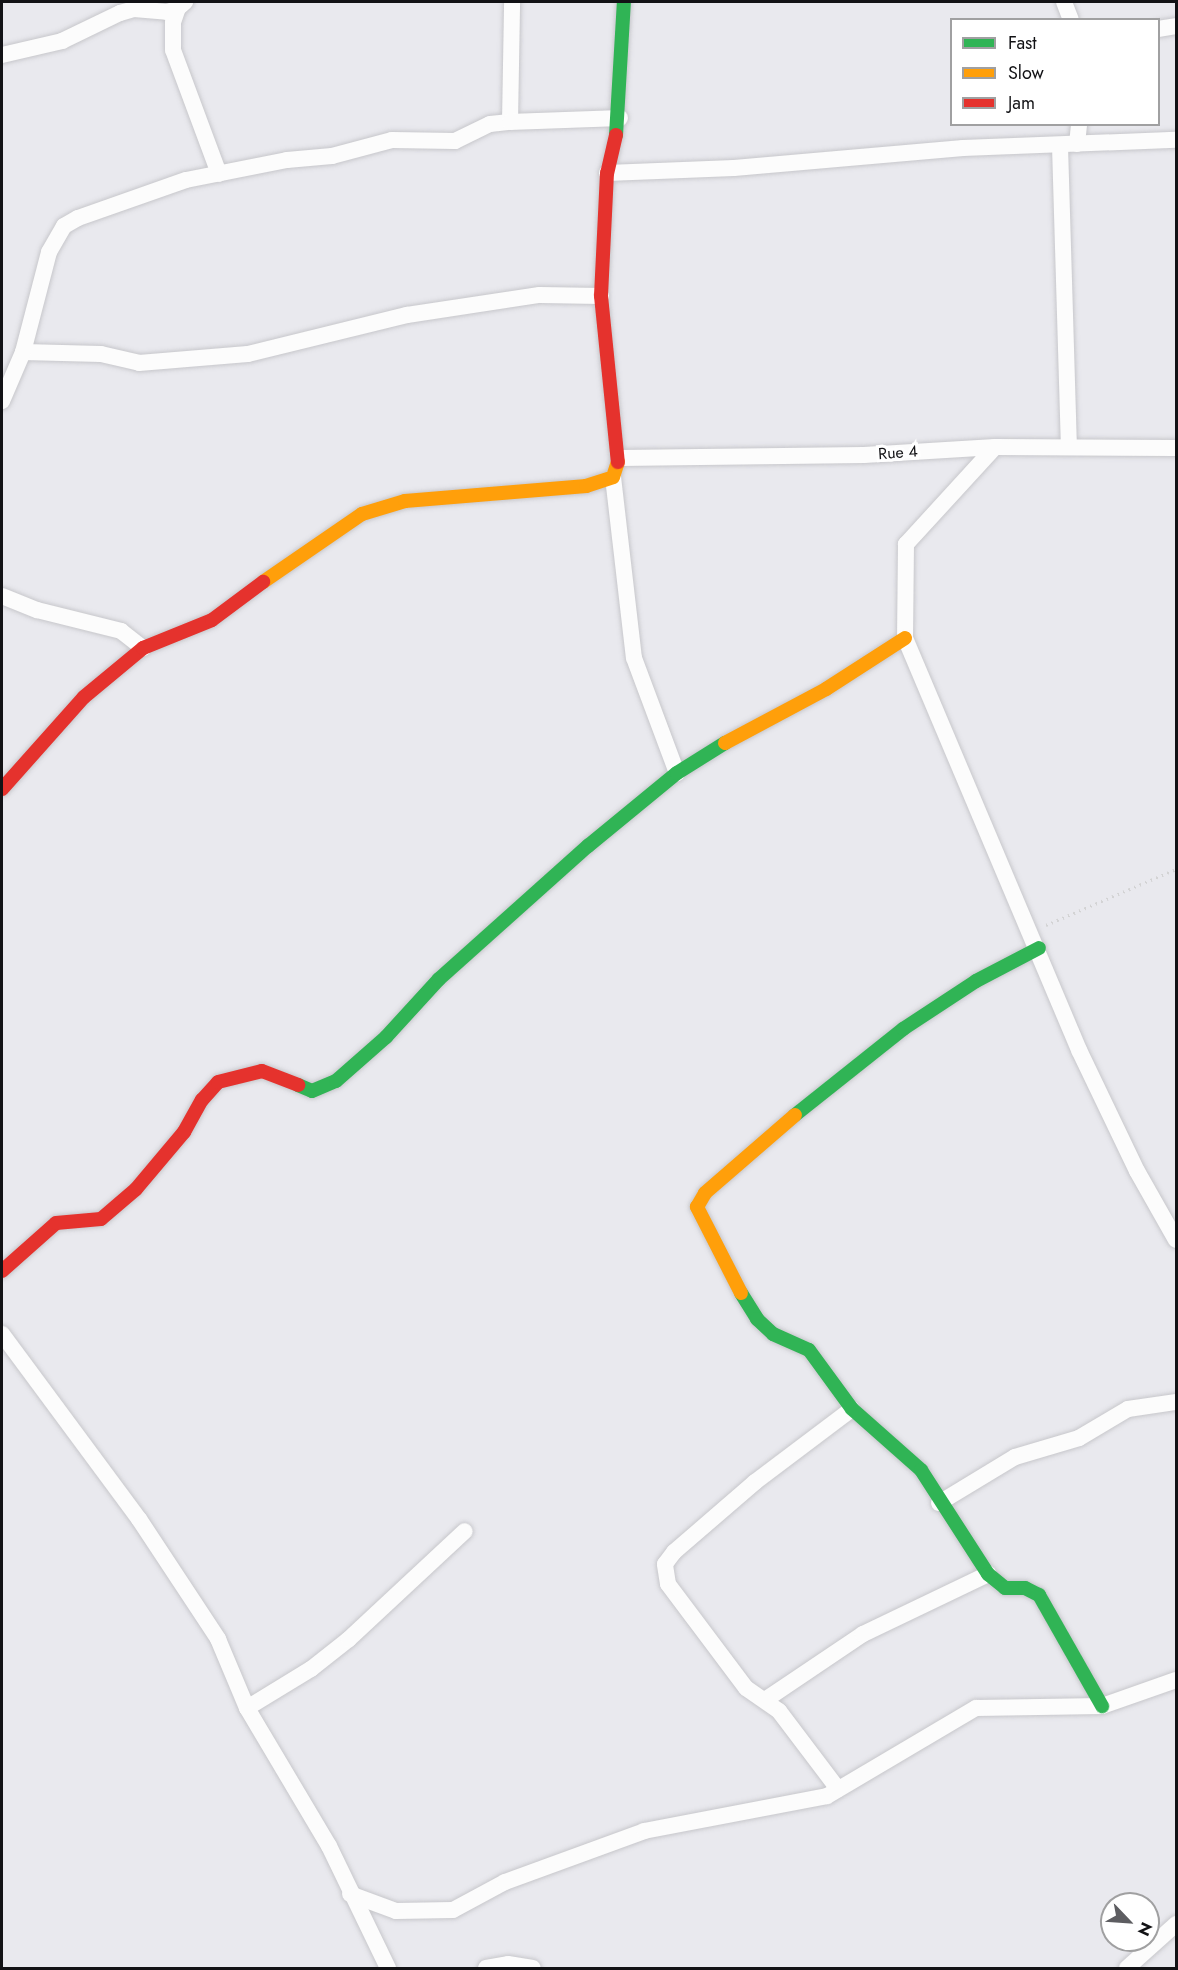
<!DOCTYPE html>
<style>
body{margin:0}
#map{position:relative;width:1178px;height:1970px;overflow:hidden;background:#e9e9ee;font-family:Jost,sans-serif}
div>[style]{position:absolute}
.path>*{height:3px;margin-top:-1.5px;transform-origin:0;background:repeating-linear-gradient(90deg,#d3d3d4 0 1.5px,transparent 0 6px)}
.roads{filter:drop-shadow(0 0 2px #c7c7cb) drop-shadow(0 0 2px #c7c7cb)}
.street>*{height:16px;margin:-8px;padding:0 8px;transform-origin:8px;border-radius:8px;background:#fcfcfc}
.fast>*{height:14px;margin:-7px;padding:0 7px;transform-origin:7px;border-radius:7px;background:#30b455}
.slow>*{height:14px;margin:-7px;padding:0 7px;transform-origin:7px;border-radius:7px;background:#ff9f0a}
.jam>*{height:14px;margin:-7px;padding:0 7px;transform-origin:7px;border-radius:7px;background:#e5322d}
span{translate:-50% -50%;white-space:nowrap;text-align:center;line-height:1.15;-webkit-text-stroke:6px #fff;paint-order:stroke}
.street-label{font-size:16px;color:#121215}
.frame{position:absolute;inset:0;border:3px solid #121215;pointer-events:none}
.legend{position:absolute;left:950px;top:18px;width:210px;height:108px;box-sizing:border-box;background:#fff;border:2px solid #a0a0a1;margin:0;padding:8px 10px;list-style:none;font-size:18px;color:#121215}
.legend li{display:flex;align-items:center;gap:12px;height:30px}
.legend b{width:30px;border:2px solid #a0a0a1}
.north{position:absolute;left:1100px;top:1892px;width:60px;height:60px;box-sizing:border-box;background:#fff;border:2px solid #a0a0a1;border-radius:50%;rotate:115deg;font-size:16px;font-weight:700;line-height:24px;text-align:center;color:#121215}
.north::after{content:'';display:block;margin:auto;width:21px;height:27px;background:#5d5d61;clip-path:polygon(50% 0,100% 100%,50% 72%,0 100%)}
</style>
<div id="map">
<div class="path">
<i style="left:1046px;top:925px;width:142px;rotate:-23.3deg"></i>
</div>
<div class="roads">
<div class="street">
<i style="left:180px;top:2px;width:21px;rotate:109deg"></i>
<i style="left:173px;top:22px;width:28px;rotate:90deg"></i>
<i style="left:173px;top:50px;width:132px;rotate:69.6deg"></i>
<i style="left:1064px;top:2px;width:19px;rotate:69deg"></i>
<i style="left:1158px;top:29px;width:18px;rotate:-9deg"></i>
<i style="left:2px;top:55px;width:62px;rotate:-13.1deg"></i>
<i style="left:62px;top:41px;width:64px;rotate:-25.8deg"></i>
<i style="left:120px;top:13px;width:15px;rotate:-16deg"></i>
<i style="left:134px;top:9px;width:33px;rotate:5deg"></i>
<i style="left:167px;top:12px;width:10px;rotate:-17deg"></i>
<i style="left:177px;top:9px;width:11px;rotate:-41deg"></i>
<i style="left:510px;top:122px;width:120px;rotate:-89deg"></i>
<i style="left:1077px;top:144px;width:20px;rotate:-84deg"></i>
<i style="left:1060px;top:146px;width:301px;rotate:88.3deg"></i>
<i style="left:607px;top:173px;width:127px;rotate:-2.3deg"></i>
<i style="left:734px;top:168px;width:230px;rotate:-5deg"></i>
<i style="left:963px;top:148px;width:213px;rotate:-2.2deg"></i>
<i style="left:23px;top:352px;width:78px;rotate:1.5deg"></i>
<i style="left:101px;top:354px;width:39px;rotate:13deg"></i>
<i style="left:139px;top:363px;width:109px;rotate:-4.7deg"></i>
<i style="left:248px;top:354px;width:164px;rotate:-13.8deg"></i>
<i style="left:407px;top:315px;width:134px;rotate:-8.6deg"></i>
<i style="left:540px;top:295px;width:61px;rotate:0.9deg"></i>
<i style="left:2px;top:401px;width:53px;rotate:-66.8deg"></i>
<i style="left:23px;top:352px;width:103px;rotate:-75.4deg"></i>
<i style="left:49px;top:252px;width:30px;rotate:-60deg"></i>
<i style="left:64px;top:226px;width:16px;rotate:-30deg"></i>
<i style="left:78px;top:218px;width:114px;rotate:-19.4deg"></i>
<i style="left:186px;top:180px;width:103px;rotate:-11.2deg"></i>
<i style="left:287px;top:160px;width:45px;rotate:-5.1deg"></i>
<i style="left:332px;top:156px;width:62px;rotate:-14.9deg"></i>
<i style="left:392px;top:140px;width:63px;rotate:0.9deg"></i>
<i style="left:455px;top:141px;width:39px;rotate:-26deg"></i>
<i style="left:490px;top:124px;width:20px;rotate:-6deg"></i>
<i style="left:510px;top:122px;width:110px;rotate:-2.1deg"></i>
<i style="left:995px;top:447px;width:132px;rotate:132.5deg"></i>
<i style="left:906px;top:544px;width:94px;rotate:90.6deg"></i>
<i style="left:905px;top:638px;width:447px;rotate:67.1deg"></i>
<i style="left:1079px;top:1050px;width:134px;rotate:64.4deg"></i>
<i style="left:1137px;top:1171px;width:79px;rotate:60.5deg"></i>
<i style="left:620px;top:458px;width:244px;rotate:-0.7deg"></i>
<i style="left:864px;top:455px;width:131px;rotate:-3.5deg"></i>
<i style="left:995px;top:447px;width:181px;rotate:0.3deg"></i>
<i style="left:613px;top:477px;width:182px;rotate:83.4deg"></i>
<i style="left:634px;top:658px;width:123px;rotate:69.5deg"></i>
<i style="left:2px;top:596px;width:38px;rotate:22deg"></i>
<i style="left:37px;top:610px;width:87px;rotate:14deg"></i>
<i style="left:121px;top:631px;width:28px;rotate:38deg"></i>
<i style="left:2px;top:1334px;width:230px;rotate:53.5deg"></i>
<i style="left:139px;top:1519px;width:144px;rotate:56.6deg"></i>
<i style="left:218px;top:1639px;width:75px;rotate:67.2deg"></i>
<i style="left:247px;top:1708px;width:161px;rotate:59.3deg"></i>
<i style="left:329px;top:1846px;width:136px;rotate:64.2deg"></i>
<i style="left:939px;top:1503px;width:89px;rotate:-31.2deg"></i>
<i style="left:1015px;top:1457px;width:67px;rotate:-16.5deg"></i>
<i style="left:1079px;top:1438px;width:57px;rotate:-30.6deg"></i>
<i style="left:1128px;top:1409px;width:49px;rotate:-8.3deg"></i>
<i style="left:765px;top:1700px;width:118px;rotate:-34deg"></i>
<i style="left:863px;top:1634px;width:139px;rotate:-25.6deg"></i>
<i style="left:247px;top:1708px;width:75px;rotate:-31.4deg"></i>
<i style="left:311px;top:1669px;width:48px;rotate:-38.3deg"></i>
<i style="left:349px;top:1639px;width:158px;rotate:-43deg"></i>
<i style="left:838px;top:1789px;width:98px;rotate:-127.1deg"></i>
<i style="left:779px;top:1711px;width:40px;rotate:-145.1deg"></i>
<i style="left:746px;top:1688px;width:130px;rotate:-126.9deg"></i>
<i style="left:668px;top:1584px;width:20px;rotate:-99deg"></i>
<i style="left:665px;top:1564px;width:15px;rotate:-53deg"></i>
<i style="left:674px;top:1552px;width:107px;rotate:-40.8deg"></i>
<i style="left:755px;top:1482px;width:121px;rotate:-37deg"></i>
<i style="left:350px;top:1894px;width:49px;rotate:20.3deg"></i>
<i style="left:396px;top:1911px;width:57px;rotate:-1deg"></i>
<i style="left:453px;top:1910px;width:59px;rotate:-28.3deg"></i>
<i style="left:505px;top:1882px;width:148px;rotate:-20.1deg"></i>
<i style="left:644px;top:1831px;width:186px;rotate:-10.8deg"></i>
<i style="left:827px;top:1796px;width:173px;rotate:-30.6deg"></i>
<i style="left:976px;top:1708px;width:126px;rotate:-0.9deg"></i>
<i style="left:1102px;top:1706px;width:78px;rotate:-19.4deg"></i>
<i style="left:486px;top:1968px;width:22px;rotate:-10deg"></i>
<i style="left:508px;top:1964px;width:25px;rotate:9deg"></i>
<i style="left:1127px;top:1968px;width:66px;rotate:-41.9deg"></i>
</div>
<div class="fast">
<i style="left:616px;top:135px;width:133px;rotate:-86.6deg"></i>
<i style="left:298px;top:1085px;width:15px;rotate:23deg"></i>
<i style="left:312px;top:1091px;width:26px;rotate:-23deg"></i>
<i style="left:336px;top:1081px;width:67px;rotate:-41.3deg"></i>
<i style="left:386px;top:1037px;width:79px;rotate:-47.6deg"></i>
<i style="left:439px;top:979px;width:200px;rotate:-41.8deg"></i>
<i style="left:588px;top:846px;width:115px;rotate:-39.4deg"></i>
<i style="left:677px;top:773px;width:57px;rotate:-32deg"></i>
<i style="left:795px;top:1115px;width:138px;rotate:-38.5deg"></i>
<i style="left:903px;top:1029px;width:87px;rotate:-33.3deg"></i>
<i style="left:976px;top:981px;width:71px;rotate:-27.6deg"></i>
<i style="left:741px;top:1293px;width:31px;rotate:58deg"></i>
<i style="left:757px;top:1319px;width:22px;rotate:43deg"></i>
<i style="left:773px;top:1334px;width:39px;rotate:24deg"></i>
<i style="left:809px;top:1350px;width:73px;rotate:53.9deg"></i>
<i style="left:852px;top:1409px;width:92px;rotate:41.5deg"></i>
<i style="left:921px;top:1470px;width:124px;rotate:57.2deg"></i>
<i style="left:988px;top:1574px;width:22px;rotate:39deg"></i>
<i style="left:1005px;top:1588px;width:20px"></i>
<i style="left:1025px;top:1588px;width:16px;rotate:27deg"></i>
<i style="left:1039px;top:1595px;width:128px;rotate:60.4deg"></i>
</div>
<div class="slow">
<i style="left:263px;top:582px;width:120px;rotate:-34.5deg"></i>
<i style="left:362px;top:514px;width:45px;rotate:-16.8deg"></i>
<i style="left:405px;top:501px;width:182px;rotate:-4.7deg"></i>
<i style="left:586px;top:486px;width:28px;rotate:-18deg"></i>
<i style="left:613px;top:477px;width:16px;rotate:-72deg"></i>
<i style="left:725px;top:743px;width:115px;rotate:-28.1deg"></i>
<i style="left:826px;top:689px;width:94px;rotate:-32.8deg"></i>
<i style="left:741px;top:1293px;width:97px;rotate:-117.1deg"></i>
<i style="left:697px;top:1207px;width:16px;rotate:-60deg"></i>
<i style="left:705px;top:1193px;width:119px;rotate:-40.9deg"></i>
</div>
<div class="jam">
<i style="left:616px;top:135px;width:39px;rotate:103deg"></i>
<i style="left:607px;top:173px;width:123px;rotate:92.8deg"></i>
<i style="left:601px;top:296px;width:167px;rotate:84.2deg"></i>
<i style="left:2px;top:789px;width:123px;rotate:-48.3deg"></i>
<i style="left:84px;top:697px;width:77px;rotate:-39.7deg"></i>
<i style="left:143px;top:648px;width:74px;rotate:-22.1deg"></i>
<i style="left:212px;top:620px;width:64px;rotate:-36.7deg"></i>
<i style="left:2px;top:1271px;width:72px;rotate:-41.6deg"></i>
<i style="left:56px;top:1223px;width:45px;rotate:-5.1deg"></i>
<i style="left:101px;top:1219px;width:46px;rotate:-40.6deg"></i>
<i style="left:136px;top:1189px;width:75px;rotate:-49.9deg"></i>
<i style="left:184px;top:1132px;width:37px;rotate:-61deg"></i>
<i style="left:202px;top:1100px;width:24px;rotate:-48deg"></i>
<i style="left:218px;top:1082px;width:45px;rotate:-14deg"></i>
<i style="left:262px;top:1071px;width:39px;rotate:21deg"></i>
</div>
</div>
<div class="street-label">
<span style="left:898px;top:453px;rotate:-4deg">Rue 4</span>
</div>
<div class="frame"></div>
<ul class="legend">
<li><b style="height:8px;background:#30b455"></b>Fast</li>
<li><b style="height:8px;background:#ff9f0a"></b>Slow</li>
<li><b style="height:8px;background:#e5322d"></b>Jam</li>
</ul>
<div class="north">N</div>
</div>
